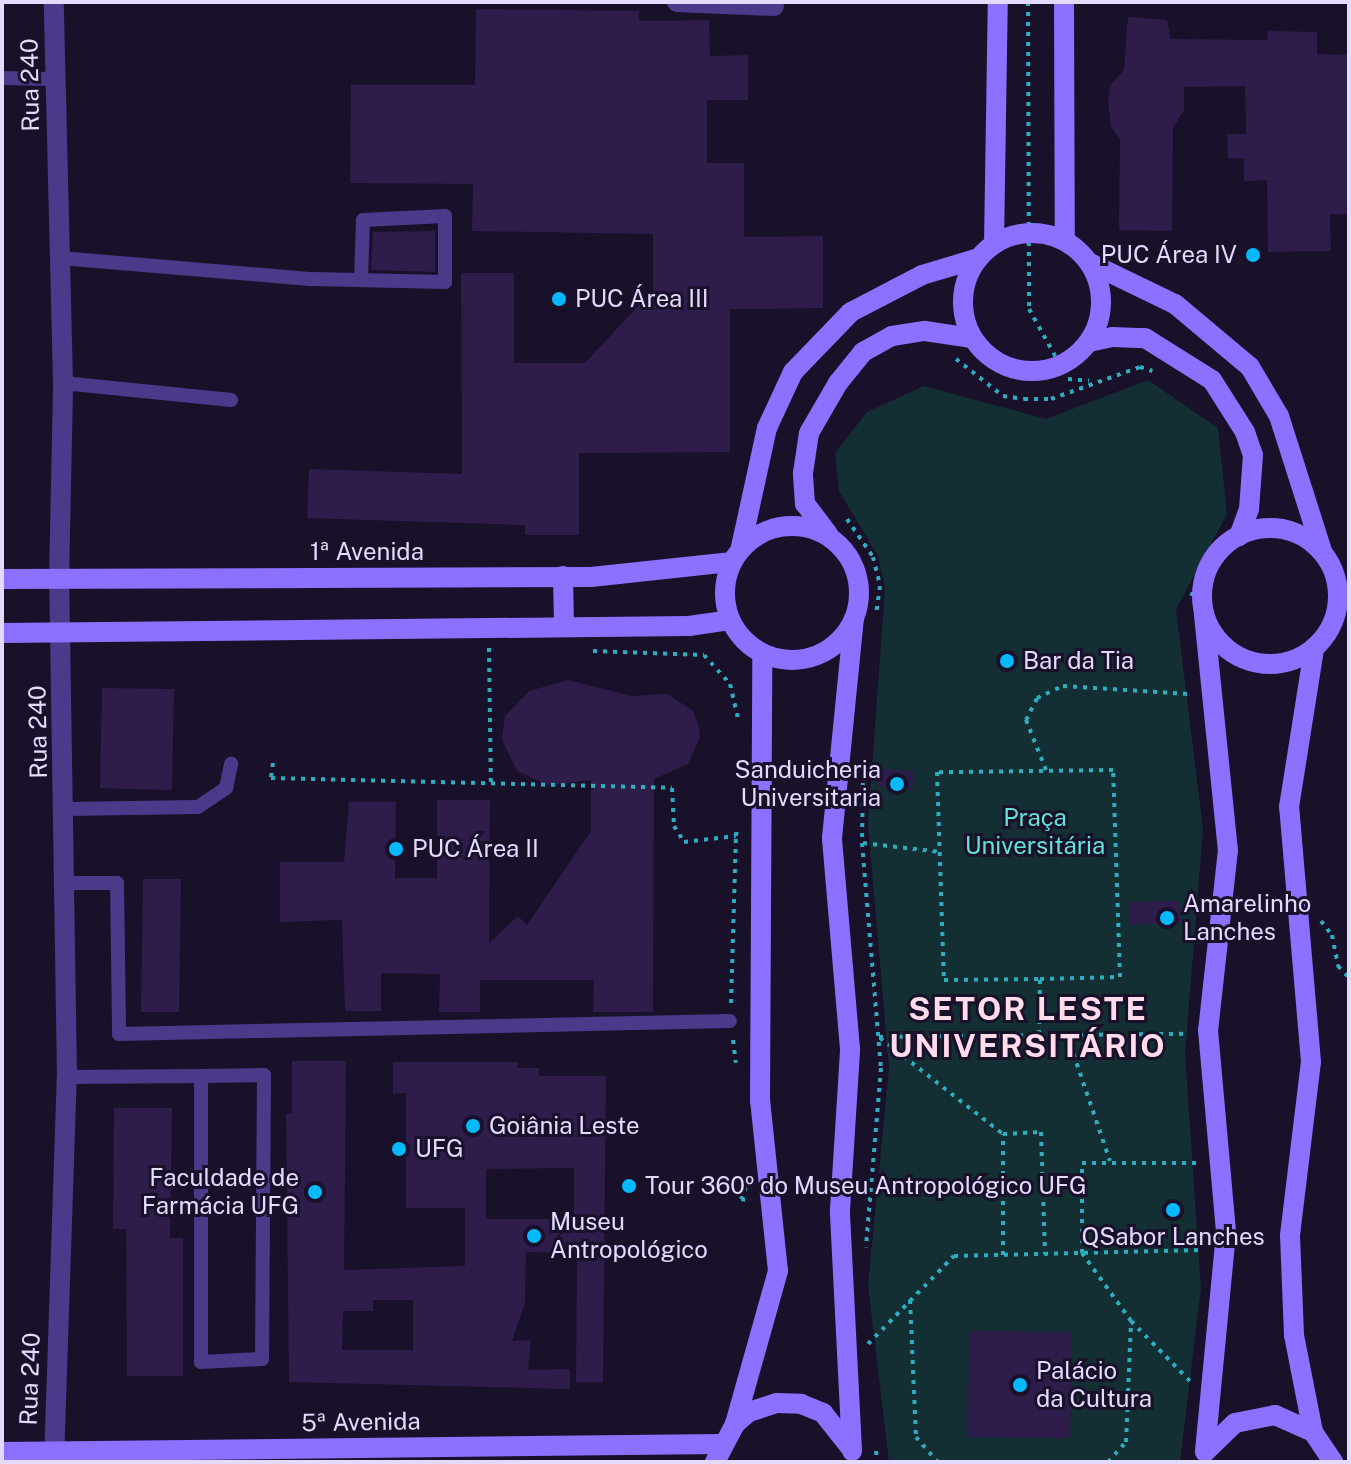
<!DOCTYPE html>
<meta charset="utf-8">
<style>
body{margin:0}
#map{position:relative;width:1351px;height:1464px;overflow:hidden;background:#19102a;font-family:"Public Sans",sans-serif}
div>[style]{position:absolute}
.green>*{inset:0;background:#132f34}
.building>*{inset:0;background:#2e1c4b}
.path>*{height:4px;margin-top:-2px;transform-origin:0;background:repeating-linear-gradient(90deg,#2dadbf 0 4px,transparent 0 10px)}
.service>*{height:14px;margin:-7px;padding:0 7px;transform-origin:7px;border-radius:7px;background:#4b3a8a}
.minor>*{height:20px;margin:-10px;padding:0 10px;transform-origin:10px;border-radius:10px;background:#4b3a8a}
.tertiary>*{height:20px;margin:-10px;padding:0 10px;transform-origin:10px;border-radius:10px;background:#4b3a8a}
.secondary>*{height:20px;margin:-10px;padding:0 10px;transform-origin:10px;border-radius:10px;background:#8d70ff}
.secondary>.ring{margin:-10px;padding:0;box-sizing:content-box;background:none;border:20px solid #8d70ff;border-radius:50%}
.dots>*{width:22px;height:22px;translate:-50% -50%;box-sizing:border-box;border:4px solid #19102a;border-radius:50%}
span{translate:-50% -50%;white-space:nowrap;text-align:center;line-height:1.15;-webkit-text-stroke:6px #19102a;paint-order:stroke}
.street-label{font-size:24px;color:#e4d9ff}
.poi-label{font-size:24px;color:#e4d9ff}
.right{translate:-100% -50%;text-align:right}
.left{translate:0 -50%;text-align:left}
.park-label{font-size:24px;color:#61e3da}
.district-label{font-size:32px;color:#ffdbeb;font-weight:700;letter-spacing:2px}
.frame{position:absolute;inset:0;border:4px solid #e4d9ff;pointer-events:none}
</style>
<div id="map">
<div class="green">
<i style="clip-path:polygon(1148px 380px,1218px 428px,1227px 514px,1176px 609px,1203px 829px,1185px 1054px,1201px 1288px,1180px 1462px,889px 1462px,868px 1285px,889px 1068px,868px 824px,885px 588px,878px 556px,839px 491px,835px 453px,867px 412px,924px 386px,1046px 419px)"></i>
</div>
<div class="building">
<i style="clip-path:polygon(476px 9px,639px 11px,639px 21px,709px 20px,710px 56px,748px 55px,748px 100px,707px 100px,707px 163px,744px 163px,744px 237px,823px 236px,823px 308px,730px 309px,730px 452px,579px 453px,579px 535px,525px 535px,525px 525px,307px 518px,309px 469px,462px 474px,461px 273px,514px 273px,514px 363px,585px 363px,653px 290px,653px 234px,472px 231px,473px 184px,350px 183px,351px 85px,475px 85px)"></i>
<i style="clip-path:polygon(1128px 17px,1167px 20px,1171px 39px,1267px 40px,1268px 31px,1317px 32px,1317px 54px,1349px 55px,1349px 214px,1330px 214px,1331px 251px,1268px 252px,1267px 180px,1244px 181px,1244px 158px,1228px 158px,1227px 134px,1246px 134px,1245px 86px,1184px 87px,1184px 110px,1173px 128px,1172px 231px,1119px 230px,1120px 139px,1111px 127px,1108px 100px,1110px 86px,1124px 70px)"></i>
<i style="clip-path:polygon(435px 231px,435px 272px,371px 270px,373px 232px)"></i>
<i style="clip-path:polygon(568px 680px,632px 696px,667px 694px,692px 710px,698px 723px,700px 737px,688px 764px,654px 779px,653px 1012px,593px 1012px,594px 980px,480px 980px,480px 1012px,439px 1012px,440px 974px,381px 973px,381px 1011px,345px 1011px,342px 920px,280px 922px,280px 862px,344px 862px,349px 802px,396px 802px,395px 878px,437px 878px,437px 800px,490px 800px,489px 943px,518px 916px,527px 925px,591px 831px,591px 780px,548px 785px,517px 771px,502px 740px,505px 716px,529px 691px)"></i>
<i style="clip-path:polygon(102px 688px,174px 689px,172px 790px,100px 788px)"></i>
<i style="clip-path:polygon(878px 769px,914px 771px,912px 790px,877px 787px)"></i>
<i style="clip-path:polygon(143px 879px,181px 879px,179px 1012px,141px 1012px)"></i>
<i style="clip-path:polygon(1180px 901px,1181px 923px,1130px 925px,1130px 902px)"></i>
<i style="clip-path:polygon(evenodd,292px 1061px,346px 1061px,344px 1270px,465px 1266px,465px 1208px,406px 1208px,406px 1093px,393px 1094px,393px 1062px,518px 1062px,517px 1068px,539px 1068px,539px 1076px,606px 1076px,603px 1382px,576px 1382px,577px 1253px,526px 1252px,525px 1303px,512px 1341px,531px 1340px,528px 1370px,570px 1369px,570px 1389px,289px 1382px,286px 1114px,292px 1114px,292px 1061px,574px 1168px,574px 1219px,486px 1219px,486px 1169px,574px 1168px,292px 1061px,373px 1300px,413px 1300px,413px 1350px,342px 1350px,343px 1311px,373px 1311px,373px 1300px)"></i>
<i style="clip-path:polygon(114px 1108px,172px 1108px,170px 1238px,183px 1238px,183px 1376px,127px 1376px,126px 1229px,113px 1229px)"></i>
<i style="clip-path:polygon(969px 1331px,1072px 1332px,1070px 1438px,968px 1437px)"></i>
</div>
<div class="path">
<i style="left:1028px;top:2px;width:307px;rotate:89.8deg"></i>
<i style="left:1029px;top:309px;width:80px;rotate:60.9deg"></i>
<i style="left:1068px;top:379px;width:21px;rotate:5deg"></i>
<i style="left:956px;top:359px;width:60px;rotate:38.2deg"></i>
<i style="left:1003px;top:396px;width:21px;rotate:8deg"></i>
<i style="left:1024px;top:399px;width:27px"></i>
<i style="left:1051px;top:399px;width:95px;rotate:-19.8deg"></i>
<i style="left:1140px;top:367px;width:13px;rotate:18deg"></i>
<i style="left:847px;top:519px;width:46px;rotate:55.6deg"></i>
<i style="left:873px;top:557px;width:30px;rotate:76deg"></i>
<i style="left:880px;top:586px;width:27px;rotate:98deg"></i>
<i style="left:1191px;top:596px;width:59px;rotate:-60.4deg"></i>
<i style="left:489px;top:648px;width:137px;rotate:89.2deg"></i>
<i style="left:593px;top:651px;width:111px;rotate:2.1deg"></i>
<i style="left:704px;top:655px;width:39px;rotate:48deg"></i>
<i style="left:730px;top:684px;width:37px;rotate:77deg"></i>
<i style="left:273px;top:763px;width:15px;rotate:98deg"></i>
<i style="left:271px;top:778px;width:401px;rotate:1.4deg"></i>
<i style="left:672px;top:788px;width:38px;rotate:87deg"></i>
<i style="left:674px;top:826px;width:19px;rotate:58deg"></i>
<i style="left:684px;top:842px;width:52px;rotate:-6.6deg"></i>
<i style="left:736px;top:836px;width:8px;rotate:-83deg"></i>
<i style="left:1046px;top:770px;width:54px;rotate:-111.8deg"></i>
<i style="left:1026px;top:720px;width:25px;rotate:-63deg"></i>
<i style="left:1037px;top:698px;width:29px;rotate:-25deg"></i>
<i style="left:1063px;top:686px;width:126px;rotate:3.6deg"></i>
<i style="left:863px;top:773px;width:70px;rotate:90.8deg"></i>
<i style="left:862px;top:843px;width:226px;rotate:85.2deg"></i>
<i style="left:881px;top:1068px;width:180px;rotate:94.8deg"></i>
<i style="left:863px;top:843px;width:78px;rotate:6.7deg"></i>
<i style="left:1321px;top:921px;width:18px;rotate:52deg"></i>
<i style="left:1332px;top:935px;width:32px;rotate:79deg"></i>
<i style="left:1338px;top:966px;width:16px;rotate:47deg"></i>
<i style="left:731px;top:1003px;width:167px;rotate:-88.3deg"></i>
<i style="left:1039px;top:1034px;width:55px;rotate:-89deg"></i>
<i style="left:1040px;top:979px;width:80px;rotate:-1.4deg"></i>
<i style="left:1120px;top:977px;width:207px;rotate:-91.9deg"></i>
<i style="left:1113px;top:770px;width:176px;rotate:179.3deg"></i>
<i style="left:937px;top:772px;width:208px;rotate:88.1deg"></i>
<i style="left:944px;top:980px;width:96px;rotate:-0.6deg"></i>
<i style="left:1067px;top:1035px;width:133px;rotate:71.2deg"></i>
<i style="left:879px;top:1037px;width:309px;rotate:-0.6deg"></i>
<i style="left:880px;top:1038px;width:156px;rotate:38deg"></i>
<i style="left:733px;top:1040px;width:23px;rotate:83deg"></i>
<i style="left:746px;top:1187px;width:13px;rotate:113deg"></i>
<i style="left:741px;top:1199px;width:10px;rotate:11deg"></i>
<i style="left:1003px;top:1255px;width:121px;rotate:-90deg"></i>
<i style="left:1003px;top:1134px;width:38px;rotate:-3deg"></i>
<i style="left:1041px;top:1132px;width:122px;rotate:88.1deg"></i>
<i style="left:910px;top:1300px;width:137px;rotate:87.5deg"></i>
<i style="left:916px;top:1437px;width:33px;rotate:49deg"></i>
<i style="left:1131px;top:1321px;width:86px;rotate:45.5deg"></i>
<i style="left:868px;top:1344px;width:123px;rotate:-45.7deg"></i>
<i style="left:954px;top:1256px;width:248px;rotate:-1.4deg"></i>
<i style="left:876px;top:1451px;width:11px;rotate:85deg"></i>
<i style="left:1108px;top:1462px;width:27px;rotate:-48deg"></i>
<i style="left:1126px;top:1442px;width:121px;rotate:-87.6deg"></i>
<i style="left:1131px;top:1321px;width:84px;rotate:-125.8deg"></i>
<i style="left:1082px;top:1253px;width:90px;rotate:-90deg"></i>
<i style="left:1082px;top:1163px;width:116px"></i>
</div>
<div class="service">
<i style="left:2px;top:78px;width:54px;rotate:1.1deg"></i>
<i style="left:60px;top:258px;width:253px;rotate:4.8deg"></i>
<i style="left:312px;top:279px;width:133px;rotate:1.3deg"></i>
<i style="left:445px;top:282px;width:66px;rotate:-90deg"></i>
<i style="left:445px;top:216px;width:82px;rotate:177.2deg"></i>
<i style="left:363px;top:220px;width:59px;rotate:91.9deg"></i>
<i style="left:63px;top:383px;width:169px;rotate:5.8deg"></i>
<i style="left:65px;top:809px;width:133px;rotate:-0.9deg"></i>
<i style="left:198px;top:807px;width:34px;rotate:-34deg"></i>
<i style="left:226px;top:788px;width:25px;rotate:-78deg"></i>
<i style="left:66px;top:883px;width:51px"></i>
<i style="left:117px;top:883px;width:151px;rotate:89.2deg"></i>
<i style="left:119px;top:1034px;width:611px;rotate:-1.22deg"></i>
<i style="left:264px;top:1075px;width:284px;rotate:90.4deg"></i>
<i style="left:262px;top:1359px;width:61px;rotate:177.2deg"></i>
<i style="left:201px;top:1362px;width:286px;rotate:-90deg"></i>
<i style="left:201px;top:1076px;width:63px;rotate:-0.9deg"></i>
<i style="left:67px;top:1077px;width:134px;rotate:-0.4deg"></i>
</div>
<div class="minor">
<i style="left:677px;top:2px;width:97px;rotate:2.4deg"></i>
</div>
<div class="tertiary">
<i style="left:54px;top:1462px;width:385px;rotate:-88.1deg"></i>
<i style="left:67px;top:1077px;width:497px;rotate:-90.9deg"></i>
<i style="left:59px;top:580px;width:197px;rotate:-88.8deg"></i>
<i style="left:63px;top:383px;width:381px;rotate:-91.4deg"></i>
</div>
<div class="secondary">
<i style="left:1064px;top:2px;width:237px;rotate:89.8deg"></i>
<i class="ring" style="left:963px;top:233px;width:118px;height:118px"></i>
<i style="left:994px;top:244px;width:242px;rotate:-89.1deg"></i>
<i style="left:1090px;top:263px;width:94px;rotate:25.8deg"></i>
<i style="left:1175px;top:304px;width:98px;rotate:40deg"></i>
<i style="left:1250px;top:367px;width:57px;rotate:59.4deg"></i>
<i style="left:1279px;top:416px;width:139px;rotate:72.3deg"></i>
<i style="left:1089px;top:342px;width:24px;rotate:-12deg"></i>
<i style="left:1112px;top:337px;width:33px;rotate:2deg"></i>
<i style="left:1145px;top:338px;width:79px;rotate:32.1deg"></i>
<i style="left:1212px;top:380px;width:62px;rotate:57.6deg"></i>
<i style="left:1245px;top:432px;width:24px;rotate:71deg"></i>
<i style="left:1253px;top:455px;width:54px;rotate:94.2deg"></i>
<i style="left:1249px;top:509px;width:29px;rotate:110deg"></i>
<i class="ring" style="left:725px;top:526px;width:114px;height:114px"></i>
<i class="ring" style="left:1202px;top:528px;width:116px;height:116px"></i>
<i style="left:828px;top:534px;width:38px;rotate:-127deg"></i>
<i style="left:805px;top:504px;width:31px;rotate:-94deg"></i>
<i style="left:803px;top:473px;width:40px;rotate:-81.5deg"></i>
<i style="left:809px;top:433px;width:58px;rotate:-59.9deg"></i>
<i style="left:838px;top:383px;width:40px;rotate:-51deg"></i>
<i style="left:863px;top:352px;width:33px;rotate:-29deg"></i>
<i style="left:892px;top:336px;width:33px;rotate:-9deg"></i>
<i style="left:925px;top:331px;width:48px;rotate:8.5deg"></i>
<i style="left:741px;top:547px;width:122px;rotate:-77.7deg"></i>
<i style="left:767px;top:428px;width:62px;rotate:-65.1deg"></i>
<i style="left:793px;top:372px;width:83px;rotate:-46deg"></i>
<i style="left:851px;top:312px;width:80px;rotate:-27.5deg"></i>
<i style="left:922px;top:275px;width:59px;rotate:-16.6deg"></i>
<i style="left:563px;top:576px;width:49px;rotate:88.8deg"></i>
<i style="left:2px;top:579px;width:589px;rotate:-0.19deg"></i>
<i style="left:591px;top:577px;width:142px;rotate:-6.1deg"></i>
<i style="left:1204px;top:615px;width:236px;rotate:84.2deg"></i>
<i style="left:1228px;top:850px;width:181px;rotate:96.3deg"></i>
<i style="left:1208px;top:1030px;width:204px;rotate:84.9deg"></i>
<i style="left:1226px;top:1233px;width:220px;rotate:95.5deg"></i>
<i style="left:2px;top:633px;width:687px;rotate:-0.58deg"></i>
<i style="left:689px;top:626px;width:41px;rotate:-8.3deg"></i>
<i style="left:735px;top:1424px;width:159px;rotate:-74.3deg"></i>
<i style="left:778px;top:1271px;width:171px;rotate:-96deg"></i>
<i style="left:760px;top:1101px;width:444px;rotate:-89.7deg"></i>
<i style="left:1313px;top:1432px;width:99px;rotate:-101.1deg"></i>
<i style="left:1294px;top:1335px;width:100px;rotate:-92.3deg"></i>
<i style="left:1290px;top:1235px;width:174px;rotate:-83.1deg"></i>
<i style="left:1311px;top:1062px;width:256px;rotate:-94.9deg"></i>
<i style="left:1289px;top:807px;width:159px;rotate:-81deg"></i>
<i style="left:852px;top:1451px;width:241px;rotate:-92.9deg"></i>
<i style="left:840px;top:1210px;width:161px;rotate:-86.4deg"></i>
<i style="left:850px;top:1049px;width:212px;rotate:-94.9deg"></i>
<i style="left:832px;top:838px;width:220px;rotate:-84.3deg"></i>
<i style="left:1206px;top:1451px;width:40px;rotate:-44deg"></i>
<i style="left:1235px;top:1423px;width:41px;rotate:-11.3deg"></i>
<i style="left:1275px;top:1415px;width:42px;rotate:24.1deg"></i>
<i style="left:1313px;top:1432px;width:36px;rotate:56deg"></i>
<i style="left:2px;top:1452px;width:719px;rotate:-0.64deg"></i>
<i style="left:715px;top:1462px;width:43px;rotate:-62.2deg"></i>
<i style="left:735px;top:1424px;width:18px;rotate:-41deg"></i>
<i style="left:749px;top:1412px;width:29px;rotate:-18deg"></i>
<i style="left:777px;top:1403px;width:24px;rotate:2deg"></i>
<i style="left:801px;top:1404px;width:24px;rotate:22deg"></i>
<i style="left:823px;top:1413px;width:43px;rotate:51.5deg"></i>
</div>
<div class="dots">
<i style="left:1253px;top:255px;background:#05b9ff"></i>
<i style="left:559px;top:299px;background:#05b9ff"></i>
<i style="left:1007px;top:661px;background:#05b9ff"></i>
<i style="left:897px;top:784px;background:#05b9ff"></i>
<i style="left:396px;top:849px;background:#05b9ff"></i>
<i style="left:1167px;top:918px;background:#05b9ff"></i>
<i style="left:473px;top:1126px;background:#05b9ff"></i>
<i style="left:399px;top:1149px;background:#05b9ff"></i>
<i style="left:629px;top:1186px;background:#05b9ff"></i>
<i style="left:315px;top:1192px;background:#05b9ff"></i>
<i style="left:1173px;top:1210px;background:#05b9ff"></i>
<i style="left:534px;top:1236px;background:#05b9ff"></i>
<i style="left:1020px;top:1385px;background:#05b9ff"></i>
</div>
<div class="street-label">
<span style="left:30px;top:85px;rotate:-91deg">Rua 240</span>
<span style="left:367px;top:552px">1ª Avenida</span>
<span style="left:38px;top:732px;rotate:-91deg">Rua 240</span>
<span style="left:30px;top:1379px;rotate:-88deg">Rua 240</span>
<span style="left:361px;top:1422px;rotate:-1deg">5ª Avenida</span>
</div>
<div class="poi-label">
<span class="right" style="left:1237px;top:255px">PUC Área IV</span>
<span class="left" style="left:575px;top:299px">PUC Área III</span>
<span class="left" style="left:1023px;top:661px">Bar da Tia</span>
<span class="right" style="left:881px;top:784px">Sanduicheria<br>Universitaria</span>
<span class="left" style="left:412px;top:849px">PUC Área II</span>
<span class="left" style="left:1183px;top:918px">Amarelinho<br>Lanches</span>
<span class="left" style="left:489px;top:1126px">Goiânia Leste</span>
<span class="left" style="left:415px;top:1149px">UFG</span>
<span class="right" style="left:299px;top:1192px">Faculdade de<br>Farmácia UFG</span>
<span class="left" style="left:645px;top:1186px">Tour 360º do Museu Antropológico UFG</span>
<span class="left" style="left:550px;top:1236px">Museu<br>Antropológico</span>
<span style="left:1173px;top:1237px">QSabor Lanches</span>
<span class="left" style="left:1036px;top:1385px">Palácio<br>da Cultura</span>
</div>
<div class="park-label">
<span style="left:1035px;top:832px">Praça<br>Universitária</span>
</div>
<div class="district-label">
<span style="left:1028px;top:1028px">SETOR LESTE<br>UNIVERSITÁRIO</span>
</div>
<div class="frame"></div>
</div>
